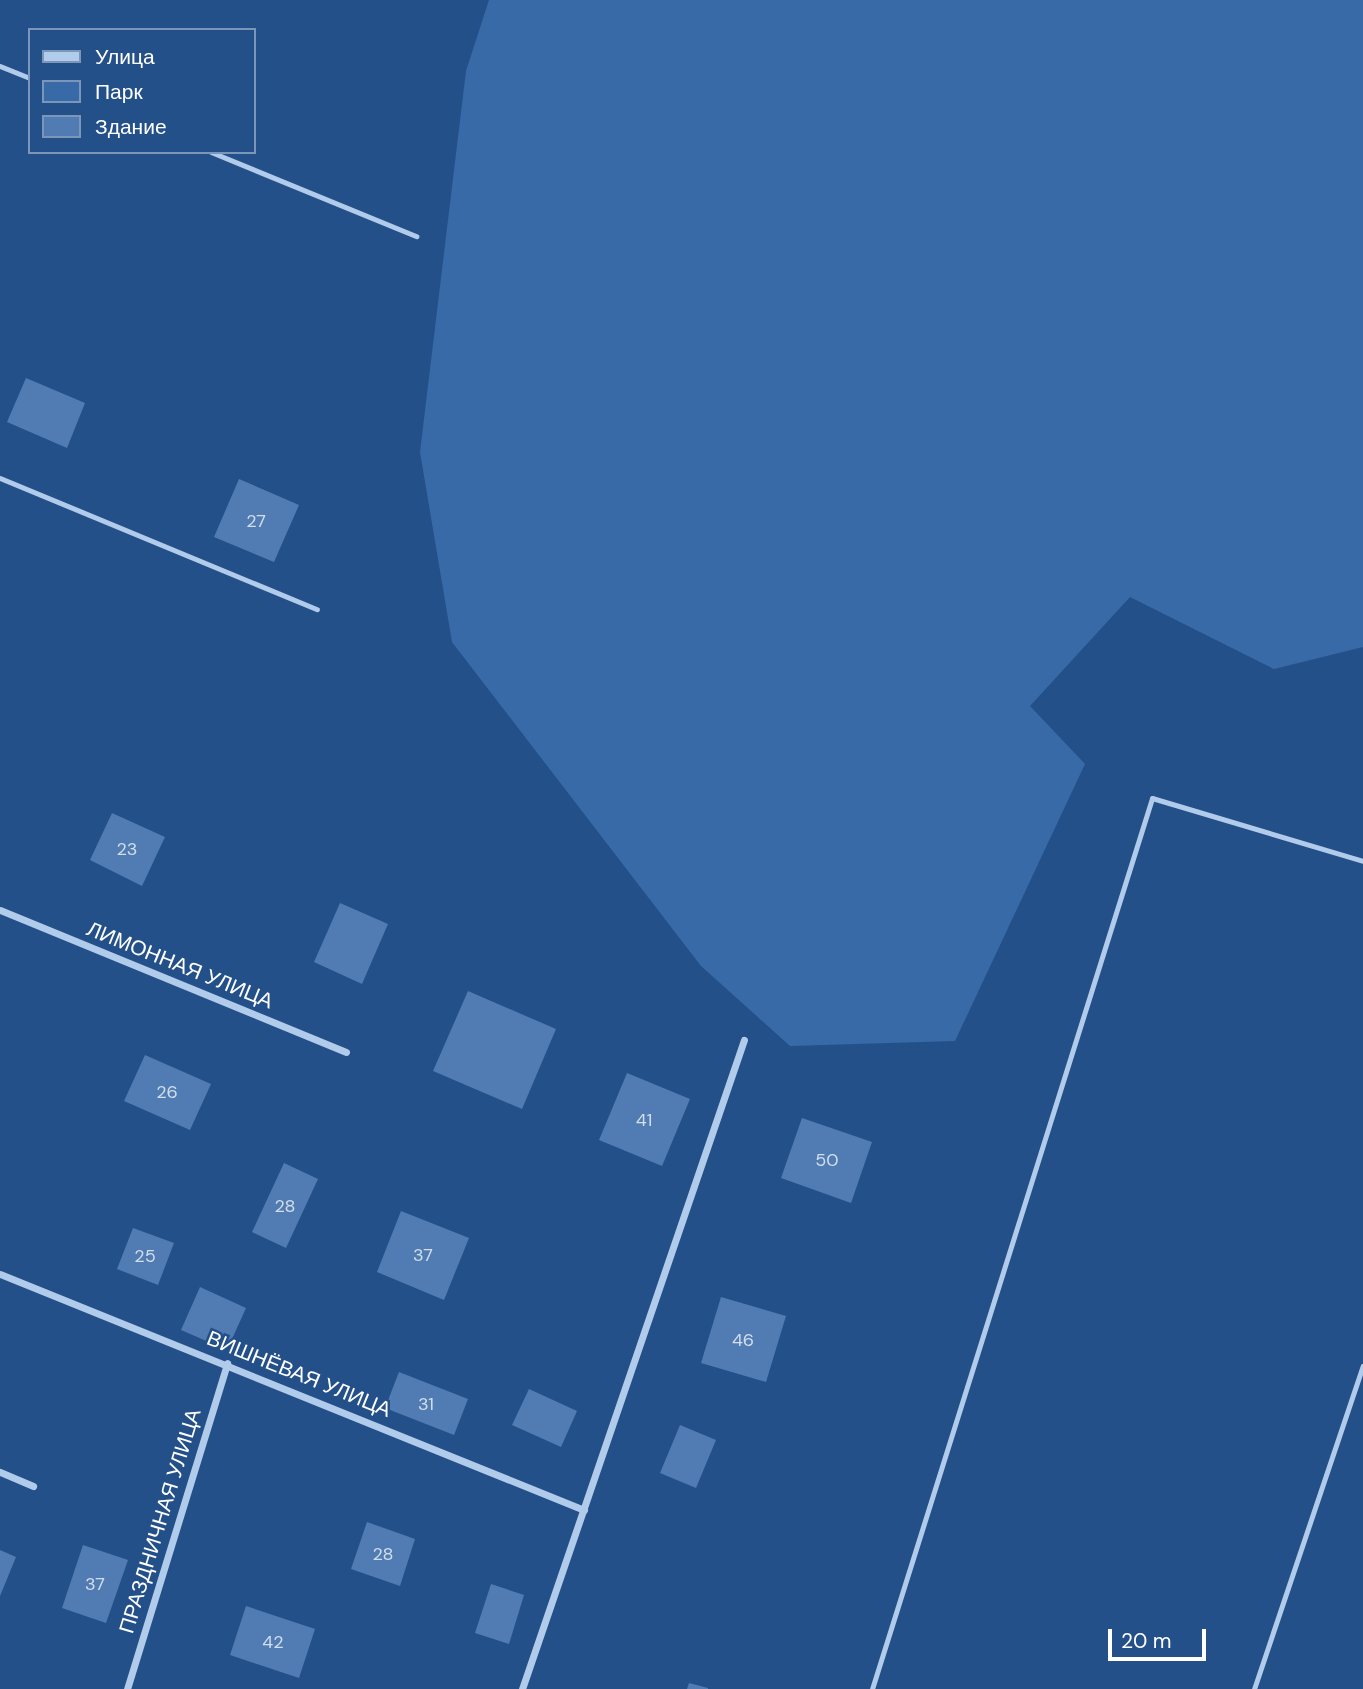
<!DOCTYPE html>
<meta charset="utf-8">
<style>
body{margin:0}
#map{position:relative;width:1363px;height:1689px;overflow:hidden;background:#24508a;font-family:"DM Sans",sans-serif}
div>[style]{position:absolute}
.green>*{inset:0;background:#386aa7}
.building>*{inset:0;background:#507cb3}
.lane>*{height:5px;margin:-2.5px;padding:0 2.5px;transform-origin:2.5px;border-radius:2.5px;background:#b1cbea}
.street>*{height:7px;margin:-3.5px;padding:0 3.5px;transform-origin:3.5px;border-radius:3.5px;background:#b1cbea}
span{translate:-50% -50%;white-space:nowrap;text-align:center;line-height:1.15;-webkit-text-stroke:5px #24508a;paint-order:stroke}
.number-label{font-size:18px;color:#d3deec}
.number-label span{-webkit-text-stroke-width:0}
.street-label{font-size:21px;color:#fff}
.legend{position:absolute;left:28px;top:28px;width:228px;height:126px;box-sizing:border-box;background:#24508a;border:2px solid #7c96b9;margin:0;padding:9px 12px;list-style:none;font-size:21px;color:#fff}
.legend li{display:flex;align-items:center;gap:14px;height:35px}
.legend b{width:35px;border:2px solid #7c96b9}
.scale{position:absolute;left:1108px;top:1629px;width:98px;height:32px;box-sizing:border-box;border:4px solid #fff;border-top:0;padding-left:9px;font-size:21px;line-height:24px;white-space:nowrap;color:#fff;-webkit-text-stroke:5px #24508a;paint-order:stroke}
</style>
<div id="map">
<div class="green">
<i style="clip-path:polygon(489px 0,1363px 0,1363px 647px,1274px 669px,1130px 597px,1030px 706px,1085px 764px,955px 1041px,790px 1046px,701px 966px,452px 642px,420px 452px,466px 71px)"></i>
</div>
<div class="building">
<i style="clip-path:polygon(26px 378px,85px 403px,67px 448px,7px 422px)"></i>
<i style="clip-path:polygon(239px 479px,299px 505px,274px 562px,214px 537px)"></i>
<i style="clip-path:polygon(112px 813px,165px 837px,142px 886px,90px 860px)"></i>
<i style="clip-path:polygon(340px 903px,388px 924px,362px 984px,314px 962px)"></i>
<i style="clip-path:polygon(468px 991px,556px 1029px,522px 1109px,433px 1071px)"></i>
<i style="clip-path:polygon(145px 1055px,211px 1084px,190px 1130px,124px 1101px)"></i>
<i style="clip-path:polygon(627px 1073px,690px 1099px,662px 1166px,599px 1140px)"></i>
<i style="clip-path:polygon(802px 1118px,872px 1142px,851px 1203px,781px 1178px)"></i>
<i style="clip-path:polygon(284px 1163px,318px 1179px,286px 1248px,252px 1232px)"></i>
<i style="clip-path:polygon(401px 1211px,469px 1238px,444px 1300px,377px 1272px)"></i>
<i style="clip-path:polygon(133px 1228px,174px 1243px,158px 1285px,117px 1269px)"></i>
<i style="clip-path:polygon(200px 1287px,246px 1308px,227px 1350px,181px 1330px)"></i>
<i style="clip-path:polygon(721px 1297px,786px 1316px,766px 1382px,701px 1363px)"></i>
<i style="clip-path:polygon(399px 1372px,468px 1399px,454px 1435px,385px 1408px)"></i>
<i style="clip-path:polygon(529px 1389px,577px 1411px,561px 1447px,512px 1425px)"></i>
<i style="clip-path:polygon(680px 1425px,716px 1440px,696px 1488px,660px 1473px)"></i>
<i style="clip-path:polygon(367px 1522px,415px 1539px,400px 1586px,351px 1569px)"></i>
<i style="clip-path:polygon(83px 1545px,128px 1560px,106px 1623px,62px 1608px)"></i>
<i style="clip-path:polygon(0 1550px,16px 1557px,0 1596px)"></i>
<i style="clip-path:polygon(491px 1584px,524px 1595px,509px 1644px,475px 1633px)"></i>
<i style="clip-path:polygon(246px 1606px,315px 1629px,299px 1678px,230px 1655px)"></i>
<i style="clip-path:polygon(689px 1683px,708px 1688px,708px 1689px,687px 1689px)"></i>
</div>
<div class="lane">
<i style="left:0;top:66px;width:32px;rotate:22deg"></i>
<i style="left:211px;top:152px;width:222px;rotate:22.3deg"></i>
<i style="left:0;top:478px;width:343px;rotate:22.5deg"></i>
<i style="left:872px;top:1689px;width:934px;rotate:-72.55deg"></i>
<i style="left:1152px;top:798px;width:220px;rotate:16.6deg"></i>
<i style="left:1254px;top:1689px;width:341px;rotate:-71.4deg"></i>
</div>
<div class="street">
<i style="left:0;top:910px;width:374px;rotate:22.3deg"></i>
<i style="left:0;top:1274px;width:630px;rotate:22deg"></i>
<i style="left:0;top:1472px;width:36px;rotate:23deg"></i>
<i style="left:127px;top:1689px;width:341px;rotate:-72.9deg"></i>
<i style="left:522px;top:1689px;width:686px;rotate:-71.12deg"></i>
</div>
<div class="number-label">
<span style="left:256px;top:521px">27</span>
<span style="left:127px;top:849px">23</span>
<span style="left:167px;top:1092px">26</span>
<span style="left:644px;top:1120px">41</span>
<span style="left:827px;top:1160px">50</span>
<span style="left:285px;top:1206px">28</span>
<span style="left:423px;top:1255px">37</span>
<span style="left:145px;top:1256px">25</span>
<span style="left:743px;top:1340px">46</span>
<span style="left:426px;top:1404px">31</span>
<span style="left:383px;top:1554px">28</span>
<span style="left:95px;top:1584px">37</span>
<span style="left:273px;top:1642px">42</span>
</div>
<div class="street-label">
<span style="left:180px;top:965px;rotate:22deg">ЛИМОННАЯ УЛИЦА</span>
<span style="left:299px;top:1374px;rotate:22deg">ВИШНЁВАЯ УЛИЦА</span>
<span style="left:160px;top:1521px;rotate:-73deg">ПРАЗДНИЧНАЯ УЛИЦА</span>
</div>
<ul class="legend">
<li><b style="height:9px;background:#b1cbea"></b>Улица</li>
<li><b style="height:19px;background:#386aa7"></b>Парк</li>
<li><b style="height:19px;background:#507cb3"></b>Здание</li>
</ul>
<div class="scale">20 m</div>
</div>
